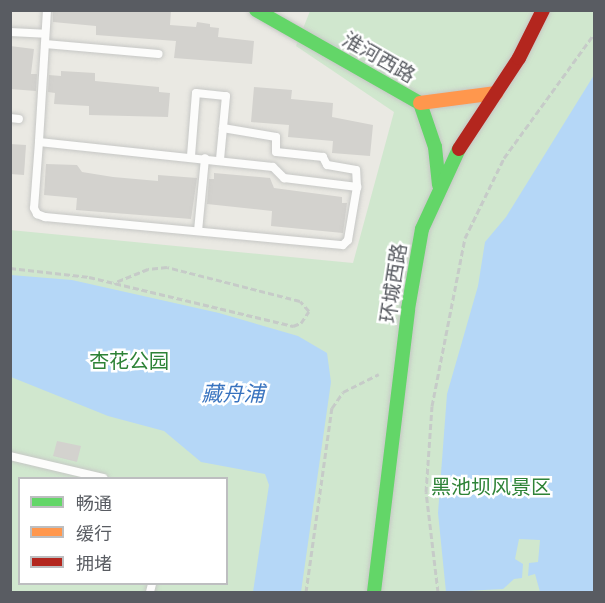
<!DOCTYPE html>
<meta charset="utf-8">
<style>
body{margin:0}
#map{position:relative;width:605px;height:603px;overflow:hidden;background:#eae9e3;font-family:"Exo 2","Noto Sans SC",sans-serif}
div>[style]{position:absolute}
.green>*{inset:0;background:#d0e7ce}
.water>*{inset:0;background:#b5d7f7}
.building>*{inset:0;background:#d3d2ce}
.path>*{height:3px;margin-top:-1.5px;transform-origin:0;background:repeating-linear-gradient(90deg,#c6cbc8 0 6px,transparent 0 9px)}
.roads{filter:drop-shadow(0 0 2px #c6c7c5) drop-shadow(0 0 2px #c6c7c5)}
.lane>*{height:8px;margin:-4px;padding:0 4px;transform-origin:4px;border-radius:4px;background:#fcfcfb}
.fast>*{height:14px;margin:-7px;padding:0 7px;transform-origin:7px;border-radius:7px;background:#63d668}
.slow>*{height:14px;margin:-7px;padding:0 7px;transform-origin:7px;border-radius:7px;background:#ff974d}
.jam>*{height:14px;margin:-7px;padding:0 7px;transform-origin:7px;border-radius:7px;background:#b3261e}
span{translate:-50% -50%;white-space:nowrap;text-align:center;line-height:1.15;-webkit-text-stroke:5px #fff;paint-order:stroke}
.street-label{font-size:20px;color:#595c62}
.park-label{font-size:20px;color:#2e8337}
.water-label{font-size:21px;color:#3873bf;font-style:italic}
.frame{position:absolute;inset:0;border:12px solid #595c62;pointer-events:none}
.legend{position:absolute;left:18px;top:477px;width:210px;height:108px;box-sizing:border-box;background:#fff;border:2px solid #bdbec0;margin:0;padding:8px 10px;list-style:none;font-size:18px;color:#595c62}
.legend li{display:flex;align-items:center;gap:12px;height:30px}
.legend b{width:30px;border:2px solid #bdbec0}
</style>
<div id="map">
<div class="green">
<i style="clip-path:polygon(evenodd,310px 11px,594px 11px,594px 592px,11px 592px,10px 230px,353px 263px,394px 112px,296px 46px,310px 11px,20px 478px,226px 478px,226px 584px,20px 584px,20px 478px)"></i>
</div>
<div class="water">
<i style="clip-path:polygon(594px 75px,594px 592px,540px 592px,535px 574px,528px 576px,529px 563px,538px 562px,540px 540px,519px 539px,515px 559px,523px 564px,522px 578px,514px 579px,503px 589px,446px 592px,438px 513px,447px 394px,478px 286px,485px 242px,506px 217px)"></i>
<i style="clip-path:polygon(11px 275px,72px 280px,219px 313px,298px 336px,327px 353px,331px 382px,301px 592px,253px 592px,269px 485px,265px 474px,201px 462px,164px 431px,108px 416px,11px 377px)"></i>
</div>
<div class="building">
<i style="clip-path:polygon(53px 10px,171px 10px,170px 25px,196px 27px,197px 22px,210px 24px,210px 27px,219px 28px,218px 37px,254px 41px,252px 64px,174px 58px,176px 41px,96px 35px,96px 26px,53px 22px)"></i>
<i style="clip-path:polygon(10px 46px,34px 49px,31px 74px,37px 74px,36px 91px,10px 89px)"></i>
<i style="clip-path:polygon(61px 71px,95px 73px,95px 81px,159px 87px,159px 92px,170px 93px,168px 117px,89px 115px,89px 106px,54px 104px,55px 93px,48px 92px,49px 75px,61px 76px)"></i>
<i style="clip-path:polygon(254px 87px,292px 90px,291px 99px,333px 103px,332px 117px,373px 125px,370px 156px,332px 153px,333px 141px,288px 137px,289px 125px,251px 122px)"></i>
<i style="clip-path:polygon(10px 144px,26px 145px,24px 175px,10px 174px)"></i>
<i style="clip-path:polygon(46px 164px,77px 165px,82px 172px,113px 177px,158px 181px,158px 175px,197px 178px,191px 219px,76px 210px,77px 198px,44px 195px)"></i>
<i style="clip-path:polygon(214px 173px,270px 178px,274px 188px,342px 197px,342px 203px,347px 203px,343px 233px,271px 226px,272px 211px,207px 204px,209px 179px,214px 179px)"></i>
<i style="clip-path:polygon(57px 441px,81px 446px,77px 462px,53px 456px)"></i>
</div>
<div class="path">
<i style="left:10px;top:268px;width:80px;rotate:6.5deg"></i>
<i style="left:89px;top:277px;width:210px;rotate:13.5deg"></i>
<i style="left:293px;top:326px;width:9px;rotate:-21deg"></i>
<i style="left:301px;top:323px;width:14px;rotate:-56deg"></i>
<i style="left:309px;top:311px;width:13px;rotate:-132deg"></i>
<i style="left:300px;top:301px;width:137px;rotate:-165.7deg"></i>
<i style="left:167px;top:267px;width:19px;rotate:174deg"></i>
<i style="left:148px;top:269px;width:37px;rotate:158deg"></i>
<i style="left:306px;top:592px;width:186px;rotate:-82deg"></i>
<i style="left:332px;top:408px;width:19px;rotate:-55deg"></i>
<i style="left:343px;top:392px;width:40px;rotate:-26.6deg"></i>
<i style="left:438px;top:592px;width:101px;rotate:-96.8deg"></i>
<i style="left:426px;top:492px;width:86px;rotate:-86deg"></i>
<i style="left:432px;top:406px;width:171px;rotate:-78.9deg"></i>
<i style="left:465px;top:238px;width:89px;rotate:-64deg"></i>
<i style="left:504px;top:158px;width:153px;rotate:-54deg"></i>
</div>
<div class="roads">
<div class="lane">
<i style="left:47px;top:10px;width:132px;rotate:93.5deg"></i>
<i style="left:39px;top:142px;width:235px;rotate:6.1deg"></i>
<i style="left:273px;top:167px;width:16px;rotate:45deg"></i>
<i style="left:284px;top:178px;width:74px;rotate:7deg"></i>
<i style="left:357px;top:187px;width:17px;rotate:-93deg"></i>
<i style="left:356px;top:170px;width:29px;rotate:-170deg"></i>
<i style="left:327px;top:165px;width:9px;rotate:-117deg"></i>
<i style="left:323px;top:157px;width:47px;rotate:-173.9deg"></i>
<i style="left:276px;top:152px;width:15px;rotate:-90deg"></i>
<i style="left:276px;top:137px;width:54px;rotate:-170.4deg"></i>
<i style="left:10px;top:32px;width:35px;rotate:3deg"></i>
<i style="left:45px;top:44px;width:114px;rotate:5deg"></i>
<i style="left:10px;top:118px;width:9px;rotate:6deg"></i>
<i style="left:39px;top:142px;width:66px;rotate:94.3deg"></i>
<i style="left:34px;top:208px;width:7px;rotate:63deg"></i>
<i style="left:37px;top:214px;width:9px;rotate:21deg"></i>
<i style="left:45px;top:217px;width:299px;rotate:5.4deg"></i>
<i style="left:343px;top:245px;width:7px;rotate:-45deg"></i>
<i style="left:348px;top:240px;width:54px;rotate:-80.4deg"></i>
<i style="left:191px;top:156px;width:63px;rotate:-85.5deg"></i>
<i style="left:196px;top:93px;width:30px;rotate:6deg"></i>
<i style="left:226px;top:96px;width:64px;rotate:95.4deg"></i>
<i style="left:198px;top:231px;width:73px;rotate:-84.5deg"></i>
<i style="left:10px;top:456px;width:96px;rotate:13.3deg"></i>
<i style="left:150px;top:592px;width:8px;rotate:-76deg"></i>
</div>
<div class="fast">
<i style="left:256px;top:10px;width:189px;rotate:29.6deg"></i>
<i style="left:420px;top:103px;width:46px;rotate:71.2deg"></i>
<i style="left:435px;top:147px;width:38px;rotate:84deg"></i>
<i style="left:374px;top:592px;width:285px;rotate:-83.1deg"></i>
<i style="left:408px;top:309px;width:81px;rotate:-80.1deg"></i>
<i style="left:422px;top:229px;width:88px;rotate:-65.2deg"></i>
</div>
<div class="slow">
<i style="left:420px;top:103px;width:77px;rotate:-7.5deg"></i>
</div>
<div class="jam">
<i style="left:459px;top:149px;width:109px;rotate:-56.6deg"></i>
<i style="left:519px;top:58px;width:54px;rotate:-63.4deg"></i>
</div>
</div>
<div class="street-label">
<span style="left:379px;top:57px;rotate:30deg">淮河西路</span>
<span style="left:393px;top:283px;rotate:-81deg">环城西路</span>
</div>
<div class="park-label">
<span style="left:129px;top:360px">杏花公园</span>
<span style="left:491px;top:486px">黑池坝风景区</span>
</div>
<div class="water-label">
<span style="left:233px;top:393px">藏舟浦</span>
</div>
<div class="frame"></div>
<ul class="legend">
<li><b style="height:8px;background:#63d668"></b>畅通</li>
<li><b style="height:8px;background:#ff974d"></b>缓行</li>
<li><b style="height:8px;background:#b3261e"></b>拥堵</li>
</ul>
</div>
